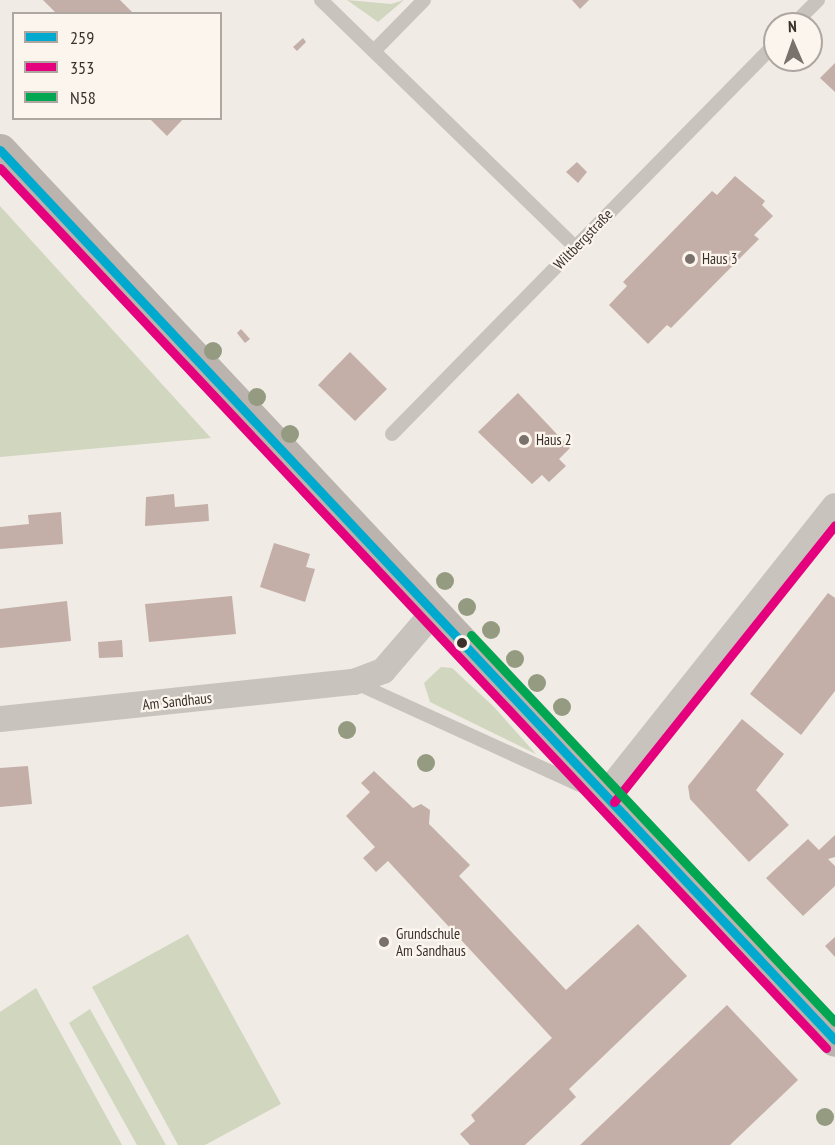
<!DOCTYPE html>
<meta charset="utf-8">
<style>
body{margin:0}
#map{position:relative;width:835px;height:1145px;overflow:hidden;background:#f0ebe5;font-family:"PT Sans Narrow",sans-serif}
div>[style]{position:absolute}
.green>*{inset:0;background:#d1d6bf}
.building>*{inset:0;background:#c3afa7}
.service>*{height:14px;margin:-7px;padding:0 7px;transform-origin:7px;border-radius:7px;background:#c9c3be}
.minor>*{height:26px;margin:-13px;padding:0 13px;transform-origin:13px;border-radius:13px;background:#c9c3be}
.secondary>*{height:33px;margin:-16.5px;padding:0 16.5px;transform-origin:16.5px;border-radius:16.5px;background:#bab3ae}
.bus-1>*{height:9px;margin:-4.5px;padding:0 4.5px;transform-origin:4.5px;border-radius:4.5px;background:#00a9ce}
.bus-2>*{height:9px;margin:-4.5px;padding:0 4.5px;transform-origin:4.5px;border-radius:4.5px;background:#e5007d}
.bus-3>*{height:9px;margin:-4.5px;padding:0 4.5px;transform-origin:4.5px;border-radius:4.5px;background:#00a651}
.trees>*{width:18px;height:18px;margin:-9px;border-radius:50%;background:#959b80}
.dots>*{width:16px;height:16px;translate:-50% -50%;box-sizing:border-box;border:3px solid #fbf5ee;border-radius:50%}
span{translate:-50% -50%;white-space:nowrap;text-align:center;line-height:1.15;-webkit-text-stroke:4.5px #fbf5ee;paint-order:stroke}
.street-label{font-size:15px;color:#3b302b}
.poi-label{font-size:15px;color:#3b302b}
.left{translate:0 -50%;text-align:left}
.legend{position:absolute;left:12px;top:12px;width:210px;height:108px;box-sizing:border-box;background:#fbf5ee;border:2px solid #aea6a0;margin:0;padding:8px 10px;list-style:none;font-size:18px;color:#3b302b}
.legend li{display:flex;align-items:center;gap:12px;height:30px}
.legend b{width:30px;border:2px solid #aea6a0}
.north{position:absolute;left:763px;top:12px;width:60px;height:60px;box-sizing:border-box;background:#fbf5ee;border:2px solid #aea6a0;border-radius:50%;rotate:358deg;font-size:16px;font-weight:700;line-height:24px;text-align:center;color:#3b302b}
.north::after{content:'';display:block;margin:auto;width:21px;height:27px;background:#7a716c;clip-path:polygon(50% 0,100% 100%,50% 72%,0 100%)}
</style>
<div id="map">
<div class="green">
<i style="clip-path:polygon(347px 0,391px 4px,404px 0,378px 22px)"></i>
<i style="clip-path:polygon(0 206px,211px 438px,0 457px)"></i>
<i style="clip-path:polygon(441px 667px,452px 668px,493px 706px,536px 754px,430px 702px,424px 683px)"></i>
<i style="clip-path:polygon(188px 934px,281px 1104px,205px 1145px,178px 1145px,92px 987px)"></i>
<i style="clip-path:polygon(36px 988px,122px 1145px,0 1145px,0 1012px)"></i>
<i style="clip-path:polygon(90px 1009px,166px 1145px,137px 1145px,69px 1023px)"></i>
</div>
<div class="building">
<i style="clip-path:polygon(43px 0,120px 0,134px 14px,57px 14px)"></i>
<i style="clip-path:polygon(572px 0,589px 0,580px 9px)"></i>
<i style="clip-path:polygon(303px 38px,306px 42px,297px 51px,293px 47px)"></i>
<i style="clip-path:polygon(835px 63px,835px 92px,820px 78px)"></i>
<i style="clip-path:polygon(149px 118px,184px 118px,167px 136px)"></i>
<i style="clip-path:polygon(577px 162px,587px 172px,578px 183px,566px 172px)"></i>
<i style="clip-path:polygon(735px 176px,765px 201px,762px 205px,773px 216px,754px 235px,759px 239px,671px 328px,667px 325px,648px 344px,609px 305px,627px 286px,623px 282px,712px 191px,717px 195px)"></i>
<i style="clip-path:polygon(241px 329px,250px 339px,245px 343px,237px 333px)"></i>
<i style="clip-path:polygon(350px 352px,387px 389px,355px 421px,318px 385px)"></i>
<i style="clip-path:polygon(518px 393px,570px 448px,559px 459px,566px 466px,549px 482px,542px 475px,532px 484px,478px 432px)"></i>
<i style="clip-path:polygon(174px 494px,175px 507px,208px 504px,209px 521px,145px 526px,146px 497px)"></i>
<i style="clip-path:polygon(61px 512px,63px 544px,0 549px,0 527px,29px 524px,28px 515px)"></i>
<i style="clip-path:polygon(274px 543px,310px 554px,306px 567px,315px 569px,305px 602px,260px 587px)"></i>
<i style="clip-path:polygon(828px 593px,835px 598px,835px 691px,801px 735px,750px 694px)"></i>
<i style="clip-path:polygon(232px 596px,236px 634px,149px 642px,145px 604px)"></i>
<i style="clip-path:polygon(67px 601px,71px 641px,0 648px,0 609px)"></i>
<i style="clip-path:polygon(122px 640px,123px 657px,99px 658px,98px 642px)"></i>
<i style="clip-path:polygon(742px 719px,784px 754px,756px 790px,789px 825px,749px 862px,690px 799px,688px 786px)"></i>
<i style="clip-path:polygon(28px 766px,32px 804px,0 807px,0 768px)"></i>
<i style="clip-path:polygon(374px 771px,413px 808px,421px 804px,430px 810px,429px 824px,470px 865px,459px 876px,566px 990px,638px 924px,687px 976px,569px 1089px,576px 1097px,525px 1145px,470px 1145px,460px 1134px,475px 1121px,471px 1115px,552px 1038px,388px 861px,376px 872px,363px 858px,375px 847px,346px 816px,370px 792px,361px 783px)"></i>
<i style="clip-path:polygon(835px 835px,835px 857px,828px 859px,835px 866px,835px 886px,803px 916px,766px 878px,808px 839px,819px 850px)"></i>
<i style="clip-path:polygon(835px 937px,835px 957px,825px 946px)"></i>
<i style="clip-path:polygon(727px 1005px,798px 1080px,730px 1145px,580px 1145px)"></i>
</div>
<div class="service">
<i style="left:321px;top:0;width:354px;rotate:44.2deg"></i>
<i style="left:794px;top:24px;width:34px;rotate:-45deg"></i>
<i style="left:375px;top:50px;width:70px;rotate:-45.6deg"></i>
<i style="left:392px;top:434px;width:547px;rotate:-45.52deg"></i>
<i style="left:356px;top:683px;width:253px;rotate:24.5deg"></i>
</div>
<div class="minor">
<i style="left:0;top:719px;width:356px;rotate:-6deg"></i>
<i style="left:354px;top:682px;width:31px;rotate:-21deg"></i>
<i style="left:383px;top:671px;width:75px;rotate:-49.3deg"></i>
<i style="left:605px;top:795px;width:369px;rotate:-51.5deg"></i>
</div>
<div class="secondary">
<i style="left:0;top:150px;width:1220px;rotate:46.83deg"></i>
</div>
<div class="bus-1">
<i style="left:0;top:150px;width:1220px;rotate:46.83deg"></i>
</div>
<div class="bus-2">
<i style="left:0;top:168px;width:1207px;rotate:46.81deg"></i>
<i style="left:614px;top:802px;width:354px;rotate:-51.4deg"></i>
</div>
<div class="bus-3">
<i style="left:471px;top:635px;width:531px;rotate:46.75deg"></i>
</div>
<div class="trees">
<i style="left:213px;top:351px"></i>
<i style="left:257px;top:397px"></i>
<i style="left:290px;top:434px"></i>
<i style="left:445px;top:581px"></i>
<i style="left:467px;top:607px"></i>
<i style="left:491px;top:630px"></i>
<i style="left:515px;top:659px"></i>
<i style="left:537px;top:683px"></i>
<i style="left:562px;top:707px"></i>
<i style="left:347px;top:730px"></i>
<i style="left:426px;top:763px"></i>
<i style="left:825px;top:1117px"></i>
</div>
<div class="dots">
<i style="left:690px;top:259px;background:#7a716c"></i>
<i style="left:524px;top:440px;background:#7a716c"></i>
<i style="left:462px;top:643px;background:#3b302b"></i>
<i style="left:384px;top:942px;background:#7a716c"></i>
</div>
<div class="street-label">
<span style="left:583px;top:239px;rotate:-46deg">Wiltbergstraße</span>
<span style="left:177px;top:701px;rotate:-6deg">Am Sandhaus</span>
</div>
<div class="poi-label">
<span class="left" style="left:702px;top:259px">Haus 3</span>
<span class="left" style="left:536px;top:440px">Haus 2</span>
<span class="left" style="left:396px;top:942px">Grundschule<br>Am Sandhaus</span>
</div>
<ul class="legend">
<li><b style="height:8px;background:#00a9ce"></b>259</li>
<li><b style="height:8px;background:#e5007d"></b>353</li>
<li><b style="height:8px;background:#00a651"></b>N58</li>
</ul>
<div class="north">N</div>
</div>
